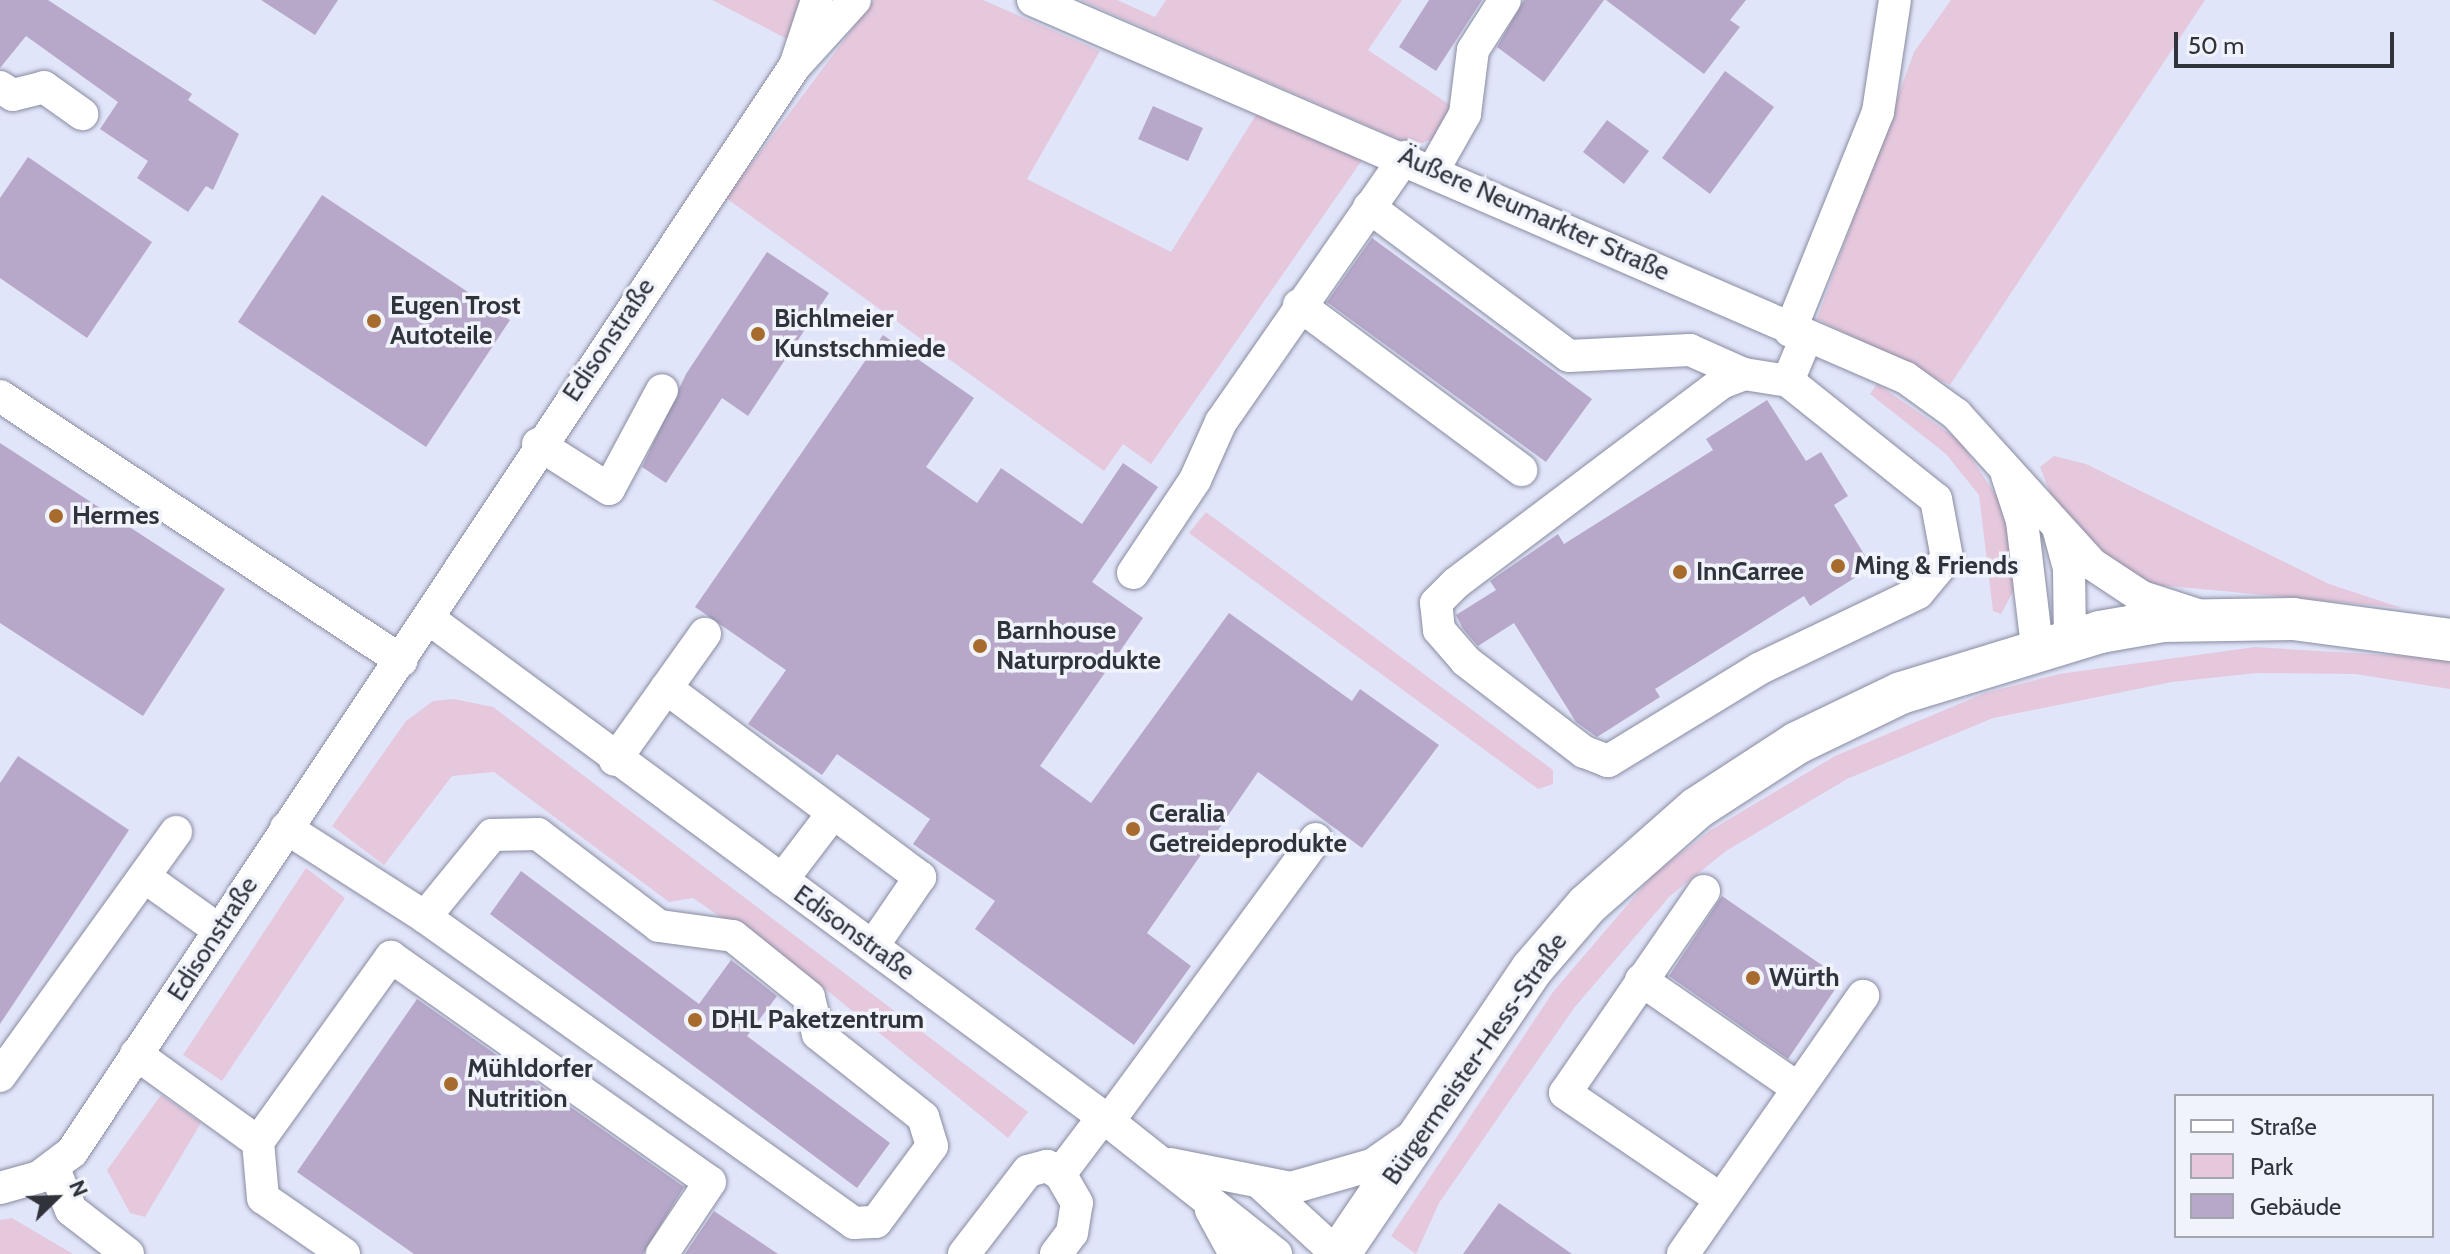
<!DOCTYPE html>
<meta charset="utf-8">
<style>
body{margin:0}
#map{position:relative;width:2450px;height:1254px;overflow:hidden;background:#e1e5fa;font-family:Cabin,sans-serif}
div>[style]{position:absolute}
.green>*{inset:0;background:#e6c8dd}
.building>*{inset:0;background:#b7a8c9}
.roads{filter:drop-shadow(0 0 2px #898ca0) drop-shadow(0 0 2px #898ca0)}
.minor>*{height:32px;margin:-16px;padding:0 16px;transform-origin:16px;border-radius:16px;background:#fff}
.major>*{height:42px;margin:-21px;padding:0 21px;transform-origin:21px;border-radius:21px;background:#fff}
.dots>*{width:22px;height:22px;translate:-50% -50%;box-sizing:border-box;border:4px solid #f1f3fb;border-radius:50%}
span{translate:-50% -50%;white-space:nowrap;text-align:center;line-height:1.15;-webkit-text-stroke:7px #f1f3fb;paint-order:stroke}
.street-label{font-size:26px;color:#31333b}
.poi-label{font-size:26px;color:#31333b;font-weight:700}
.left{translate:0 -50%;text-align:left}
.legend{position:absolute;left:2174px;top:1094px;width:260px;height:144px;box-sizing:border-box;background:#f1f3fb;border:2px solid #a4a6ae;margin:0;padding:10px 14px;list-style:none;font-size:24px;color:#31333b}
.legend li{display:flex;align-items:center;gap:16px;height:40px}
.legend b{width:40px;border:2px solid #a4a6ae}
.north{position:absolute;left:16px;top:1158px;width:80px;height:80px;-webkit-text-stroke:6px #f1f3fb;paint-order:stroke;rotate:67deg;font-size:22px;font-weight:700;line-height:32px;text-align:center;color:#31333b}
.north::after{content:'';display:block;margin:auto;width:28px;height:36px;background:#31333b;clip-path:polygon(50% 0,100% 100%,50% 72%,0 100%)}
.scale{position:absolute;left:2174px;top:32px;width:220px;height:36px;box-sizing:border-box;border:4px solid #31333b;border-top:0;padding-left:10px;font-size:24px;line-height:28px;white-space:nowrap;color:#31333b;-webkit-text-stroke:6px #f1f3fb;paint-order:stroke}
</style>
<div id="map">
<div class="green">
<i style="clip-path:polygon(712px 0,806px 0,793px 42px)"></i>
<i style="clip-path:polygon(874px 0,983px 0,1100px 51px,1027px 179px,1171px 252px,1259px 110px,1367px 153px,1151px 464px,1123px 444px,1104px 471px,726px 198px)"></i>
<i style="clip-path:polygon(1081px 0,1117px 0,1155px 17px,1166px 0,1402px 0,1368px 50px,1450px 105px,1448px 117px,1438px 137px,1414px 146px)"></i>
<i style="clip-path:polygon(1951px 0,2205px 0,1950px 385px,1817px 319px,1914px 52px)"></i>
<i style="clip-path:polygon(1877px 384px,1959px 440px,2004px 507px,2016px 586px,2001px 614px,1993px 611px,1979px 495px,1946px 454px,1870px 394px)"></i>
<i style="clip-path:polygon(2054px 456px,2086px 464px,2329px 584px,2402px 608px,2137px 583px,2107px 566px,2052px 498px,2040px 467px)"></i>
<i style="clip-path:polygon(1206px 512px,1553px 770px,1553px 784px,1538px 789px,1189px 533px)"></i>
<i style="clip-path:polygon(2255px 647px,2436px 658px,2450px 662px,2450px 689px,2355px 674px,2257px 673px,2172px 682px,1993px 718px,1847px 779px,1726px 851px,1670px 896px,1574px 1008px,1439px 1203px,1416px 1254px,1391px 1236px,1553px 992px,1652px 876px,1711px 830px,1835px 756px,1985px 693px,2059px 674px)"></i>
<i style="clip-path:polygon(454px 699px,493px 707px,1028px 1112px,1008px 1138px,829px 992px,693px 898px,669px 902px,494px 772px,452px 776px,384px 865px,332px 826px,406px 721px,433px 701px)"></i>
<i style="clip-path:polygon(306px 868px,345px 898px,222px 1081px,183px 1055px)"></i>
<i style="clip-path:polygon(161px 1095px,201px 1123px,145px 1217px,130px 1213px,107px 1170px)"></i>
<i style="clip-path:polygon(12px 1218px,73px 1254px,0 1254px,0 1220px)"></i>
</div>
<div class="building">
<i style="clip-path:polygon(0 0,48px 0,192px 94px,188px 100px,239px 134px,213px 190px,206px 186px,188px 212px,137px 178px,148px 161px,100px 129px,118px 102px,26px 36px,0 68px)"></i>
<i style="clip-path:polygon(261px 0,338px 0,315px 35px)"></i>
<i style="clip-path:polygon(1429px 0,1482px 0,1436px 71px,1399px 47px)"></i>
<i style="clip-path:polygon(1524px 0,1604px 0,1544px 82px,1497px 47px)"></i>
<i style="clip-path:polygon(1606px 0,1746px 0,1730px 20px,1740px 27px,1704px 74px)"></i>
<i style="clip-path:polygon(1725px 71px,1774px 107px,1710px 194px,1662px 158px)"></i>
<i style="clip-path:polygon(1153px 106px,1203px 128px,1188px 161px,1138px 139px)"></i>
<i style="clip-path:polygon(1607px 120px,1649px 151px,1624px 184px,1583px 152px)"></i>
<i style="clip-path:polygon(28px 157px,152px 242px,87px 338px,0 278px,0 198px)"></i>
<i style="clip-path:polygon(322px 195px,510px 320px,426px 447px,238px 322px)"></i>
<i style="clip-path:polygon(1372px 238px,1592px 399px,1546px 462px,1327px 302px)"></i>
<i style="clip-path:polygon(767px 252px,829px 293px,748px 416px,722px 398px,666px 483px,642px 467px,686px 374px)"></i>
<i style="clip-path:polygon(883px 335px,974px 398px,926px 467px,977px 503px,1001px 468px,1082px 524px,1123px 463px,1158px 487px,1092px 582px,1143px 618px,1040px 766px,1091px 803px,1229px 613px,1352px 701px,1360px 689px,1439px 745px,1362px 848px,1258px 772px,1147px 933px,1191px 966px,1134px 1045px,975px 929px,995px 901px,913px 844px,930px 819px,837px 754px,822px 775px,748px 724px,786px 670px,695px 607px)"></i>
<i style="clip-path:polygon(1767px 400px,1806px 461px,1821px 452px,1848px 496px,1834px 505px,1872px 567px,1810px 606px,1804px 596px,1655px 689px,1660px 697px,1597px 737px,1576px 722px,1514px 623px,1478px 646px,1463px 629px,1456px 615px,1496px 590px,1490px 581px,1558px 534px,1564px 544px,1713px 450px,1706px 439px)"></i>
<i style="clip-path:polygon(0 443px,225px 589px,143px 716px,0 623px)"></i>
<i style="clip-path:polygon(18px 756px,129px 830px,0 1024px,0 783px)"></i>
<i style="clip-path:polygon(521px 871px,699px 1004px,731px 960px,777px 996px,747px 1036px,890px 1143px,857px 1188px,490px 914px)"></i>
<i style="clip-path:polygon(1722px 896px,1842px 979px,1788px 1059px,1669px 976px)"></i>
<i style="clip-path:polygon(417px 999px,684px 1187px,643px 1254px,414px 1254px,297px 1172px)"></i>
<i style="clip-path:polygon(1499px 1203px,1572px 1254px,1463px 1254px)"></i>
<i style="clip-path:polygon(714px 1211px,778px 1254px,685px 1254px)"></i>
</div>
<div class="roads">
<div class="minor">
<i style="left:1033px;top:0;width:951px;rotate:23.41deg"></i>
<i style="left:1906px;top:378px;width:62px;rotate:35.8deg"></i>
<i style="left:1956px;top:414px;width:202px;rotate:47.8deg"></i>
<i style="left:2092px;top:564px;width:60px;rotate:33.4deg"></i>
<i style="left:2142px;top:597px;width:56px;rotate:17.8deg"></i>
<i style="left:796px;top:63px;width:66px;rotate:-71.6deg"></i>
<i style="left:0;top:87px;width:15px;rotate:32deg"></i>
<i style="left:13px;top:95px;width:32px;rotate:-14deg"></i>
<i style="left:44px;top:87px;width:47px;rotate:35.4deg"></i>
<i style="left:1434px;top:169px;width:63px;rotate:-60.6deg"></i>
<i style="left:1465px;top:114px;width:64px;rotate:-82.9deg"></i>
<i style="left:1473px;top:50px;width:59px;rotate:-57.4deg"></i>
<i style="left:1369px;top:207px;width:249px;rotate:36.7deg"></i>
<i style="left:1569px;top:356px;width:121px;rotate:-2.8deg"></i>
<i style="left:1690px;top:350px;width:59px;rotate:24deg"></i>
<i style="left:1299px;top:305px;width:277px;rotate:36.6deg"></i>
<i style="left:1790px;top:331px;width:236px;rotate:-68.1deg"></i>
<i style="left:1878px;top:112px;width:113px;rotate:-81.4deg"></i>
<i style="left:1788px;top:381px;width:189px;rotate:38.6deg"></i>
<i style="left:1936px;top:499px;width:60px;rotate:79.4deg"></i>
<i style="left:1947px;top:558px;width:45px;rotate:129.6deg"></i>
<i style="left:1918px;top:593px;width:176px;rotate:154.5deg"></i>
<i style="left:1759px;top:669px;width:177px;rotate:148.6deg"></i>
<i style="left:1608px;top:761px;width:26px;rotate:-159deg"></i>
<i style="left:1584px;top:752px;width:149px;rotate:-142.4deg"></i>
<i style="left:1466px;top:661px;width:41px;rotate:-131.1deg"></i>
<i style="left:1439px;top:630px;width:27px;rotate:-96deg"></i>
<i style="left:1436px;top:603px;width:28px;rotate:-45deg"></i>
<i style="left:1456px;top:583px;width:332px;rotate:-37deg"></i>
<i style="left:1721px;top:383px;width:25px;rotate:-21deg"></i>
<i style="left:1744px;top:374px;width:45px;rotate:9deg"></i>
<i style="left:1788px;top:381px;width:47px;rotate:-67.3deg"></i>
<i style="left:0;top:396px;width:481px;rotate:33.4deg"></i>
<i style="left:538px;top:444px;width:84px;rotate:32.4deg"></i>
<i style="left:609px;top:489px;width:112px;rotate:-61.8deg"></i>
<i style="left:2007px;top:475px;width:48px;rotate:71.9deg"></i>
<i style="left:2022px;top:521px;width:126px;rotate:83.2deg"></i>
<i style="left:2059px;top:531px;width:39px;rotate:75deg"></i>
<i style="left:2069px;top:569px;width:69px;rotate:89.2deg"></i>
<i style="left:1133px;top:573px;width:112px;rotate:-56.3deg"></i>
<i style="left:1195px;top:480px;width:64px;rotate:-65.9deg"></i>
<i style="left:1221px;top:422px;width:323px;rotate:-55.2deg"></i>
<i style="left:428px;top:618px;width:839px;rotate:36.47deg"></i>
<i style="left:1103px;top:1117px;width:221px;rotate:38.4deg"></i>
<i style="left:666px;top:688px;width:317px;rotate:36.7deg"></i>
<i style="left:920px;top:877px;width:83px;rotate:124.3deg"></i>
<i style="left:615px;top:760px;width:155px;rotate:-54.5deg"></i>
<i style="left:286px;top:828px;width:165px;rotate:32.6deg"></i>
<i style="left:425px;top:917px;width:527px;rotate:35.5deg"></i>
<i style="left:854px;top:1223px;width:22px;rotate:-3deg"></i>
<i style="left:876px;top:1222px;width:94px;rotate:-53.6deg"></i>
<i style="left:932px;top:1146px;width:30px;rotate:-107deg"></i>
<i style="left:923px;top:1117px;width:134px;rotate:-141.7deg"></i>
<i style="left:818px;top:1034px;width:38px;rotate:-104deg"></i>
<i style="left:809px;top:997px;width:97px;rotate:-141.2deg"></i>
<i style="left:733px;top:936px;width:75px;rotate:-172.3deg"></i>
<i style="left:659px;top:926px;width:152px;rotate:-142.8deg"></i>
<i style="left:538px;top:834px;width:46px;rotate:178.8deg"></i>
<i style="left:492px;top:835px;width:106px;rotate:129.3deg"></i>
<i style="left:146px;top:878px;width:90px;rotate:35.5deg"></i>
<i style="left:782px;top:880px;width:84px;rotate:-52.7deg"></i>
<i style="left:1704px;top:891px;width:245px;rotate:124.5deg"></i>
<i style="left:1565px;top:1093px;width:186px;rotate:34.3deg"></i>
<i style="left:1641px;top:980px;width:188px;rotate:34.6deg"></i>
<i style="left:136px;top:1054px;width:150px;rotate:35.8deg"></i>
<i style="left:0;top:1076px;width:301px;rotate:-54.2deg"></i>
<i style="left:1108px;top:1122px;width:351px;rotate:-53.7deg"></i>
<i style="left:1170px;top:1164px;width:123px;rotate:11.2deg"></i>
<i style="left:1291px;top:1188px;width:84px;rotate:-15.9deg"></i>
<i style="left:1372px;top:1165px;width:49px;rotate:-35deg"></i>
<i style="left:54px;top:1169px;width:44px;rotate:67.5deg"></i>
<i style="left:71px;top:1210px;width:72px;rotate:37.7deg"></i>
<i style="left:1261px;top:1184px;width:103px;rotate:42.6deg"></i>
<i style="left:0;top:1188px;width:41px;rotate:-15.8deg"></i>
<i style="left:39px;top:1177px;width:41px;rotate:-37.1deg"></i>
<i style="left:72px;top:1152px;width:1305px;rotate:-56.35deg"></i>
<i style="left:795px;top:66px;width:89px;rotate:-47.7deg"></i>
<i style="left:1211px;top:1210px;width:50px;rotate:61.4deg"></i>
<i style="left:344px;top:1254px;width:98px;rotate:-145.3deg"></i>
<i style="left:263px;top:1198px;width:56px;rotate:-95.1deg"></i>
<i style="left:258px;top:1142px;width:228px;rotate:-54.3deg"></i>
<i style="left:391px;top:957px;width:390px;rotate:35.2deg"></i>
<i style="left:710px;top:1182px;width:87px;rotate:123.7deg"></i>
<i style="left:964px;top:1254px;width:105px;rotate:-52.4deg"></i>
<i style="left:1028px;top:1171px;width:20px;rotate:-15deg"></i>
<i style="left:1047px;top:1166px;width:15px;rotate:32deg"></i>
<i style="left:1060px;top:1174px;width:71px;rotate:-53deg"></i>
<i style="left:1056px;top:1254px;width:26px;rotate:-53deg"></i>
<i style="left:1072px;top:1233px;width:30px;rotate:-81deg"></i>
<i style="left:1077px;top:1203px;width:34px;rotate:-120deg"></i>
<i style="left:1683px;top:1254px;width:315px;rotate:-55.1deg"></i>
</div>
<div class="major">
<i style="left:1339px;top:1254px;width:344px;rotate:-55.9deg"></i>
<i style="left:1532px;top:969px;width:84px;rotate:-49.3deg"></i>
<i style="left:1587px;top:905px;width:147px;rotate:-41.4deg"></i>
<i style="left:1697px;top:808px;width:119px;rotate:-33deg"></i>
<i style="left:1797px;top:743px;width:115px;rotate:-25.7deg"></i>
<i style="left:1901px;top:693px;width:208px;rotate:-17deg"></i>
<i style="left:2100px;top:632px;width:64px;rotate:-9.9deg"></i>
<i style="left:2163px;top:621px;width:130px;rotate:-0.9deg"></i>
<i style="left:2293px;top:619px;width:158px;rotate:7.6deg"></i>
</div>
</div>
<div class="dots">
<i style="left:374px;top:321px;background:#a86b2e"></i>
<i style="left:758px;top:334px;background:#a86b2e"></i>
<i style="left:56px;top:516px;background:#a86b2e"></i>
<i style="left:1838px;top:566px;background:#a86b2e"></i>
<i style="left:1680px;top:572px;background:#a86b2e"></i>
<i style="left:980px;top:646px;background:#a86b2e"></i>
<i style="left:1133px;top:829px;background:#a86b2e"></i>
<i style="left:1753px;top:978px;background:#a86b2e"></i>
<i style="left:695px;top:1020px;background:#a86b2e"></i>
<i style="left:451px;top:1084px;background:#a86b2e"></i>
</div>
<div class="street-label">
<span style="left:1534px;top:214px;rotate:24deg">Äußere Neumarkter Straße</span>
<span style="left:609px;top:340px;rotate:-56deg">Edisonstraße</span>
<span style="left:854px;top:933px;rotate:36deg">Edisonstraße</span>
<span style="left:213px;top:939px;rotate:-57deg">Edisonstraße</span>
<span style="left:1475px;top:1059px;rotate:-55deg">Bürgermeister-Hess-Straße</span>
</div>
<div class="poi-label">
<span class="left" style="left:390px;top:321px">Eugen Trost<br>Autoteile</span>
<span class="left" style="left:774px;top:334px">Bichlmeier<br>Kunstschmiede</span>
<span class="left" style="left:72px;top:516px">Hermes</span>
<span class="left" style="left:1854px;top:566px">Ming &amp; Friends</span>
<span class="left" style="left:1696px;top:572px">InnCarree</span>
<span class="left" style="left:996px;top:646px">Barnhouse<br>Naturprodukte</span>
<span class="left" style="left:1149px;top:829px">Ceralia<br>Getreideprodukte</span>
<span class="left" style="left:1769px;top:978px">Würth</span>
<span class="left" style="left:711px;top:1020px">DHL Paketzentrum</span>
<span class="left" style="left:467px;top:1084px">Mühldorfer<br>Nutrition</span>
</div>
<ul class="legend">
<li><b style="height:10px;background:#fff"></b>Straße</li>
<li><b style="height:22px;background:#e6c8dd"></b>Park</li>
<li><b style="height:22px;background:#b7a8c9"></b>Gebäude</li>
</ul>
<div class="north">N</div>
<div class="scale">50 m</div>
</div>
